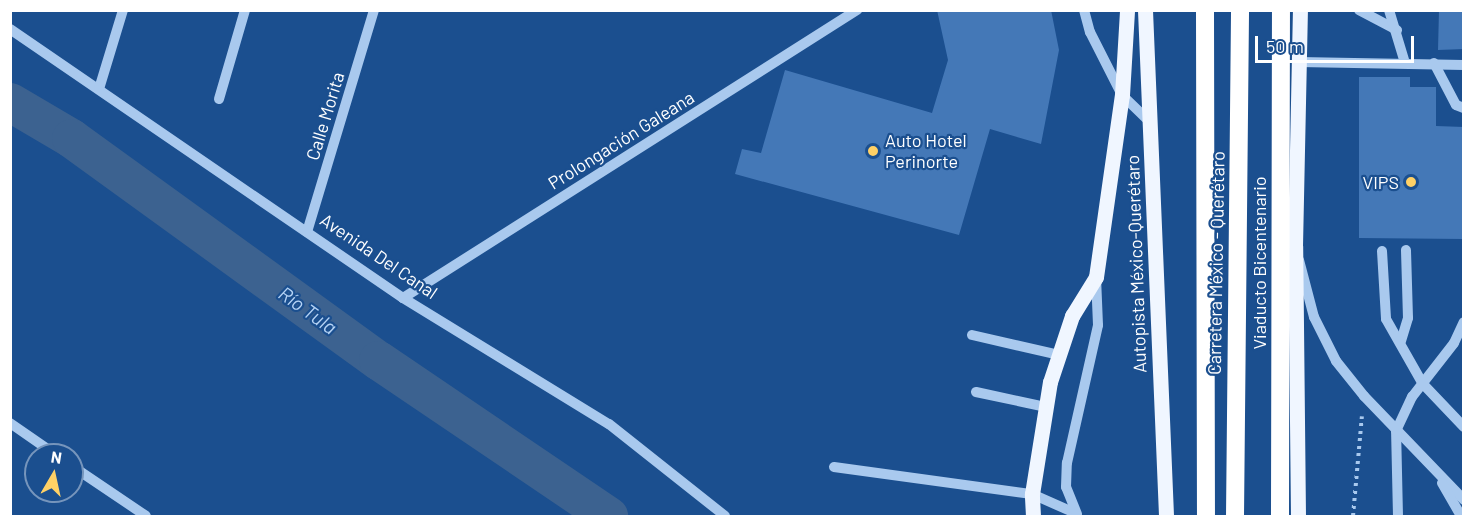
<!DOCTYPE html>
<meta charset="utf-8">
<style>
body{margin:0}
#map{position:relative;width:1474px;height:527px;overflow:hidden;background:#1b4f8f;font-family:Barlow,sans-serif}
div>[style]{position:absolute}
.river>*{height:39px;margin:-19.5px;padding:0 19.5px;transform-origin:19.5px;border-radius:19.5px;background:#3c6290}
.building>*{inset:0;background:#4478b7}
.path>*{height:4px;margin-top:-2px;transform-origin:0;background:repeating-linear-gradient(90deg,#a9c9ee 0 3px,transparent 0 7.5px)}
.minor>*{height:10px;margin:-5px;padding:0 5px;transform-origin:5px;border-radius:5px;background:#a9c9ee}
.major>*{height:15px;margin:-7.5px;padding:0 7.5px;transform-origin:7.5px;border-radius:7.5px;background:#f0f6ff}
.highway>*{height:18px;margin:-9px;padding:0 9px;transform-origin:9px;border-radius:9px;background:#fff}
.dots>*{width:16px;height:16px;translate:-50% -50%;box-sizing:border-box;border:3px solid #1b4f8f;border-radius:50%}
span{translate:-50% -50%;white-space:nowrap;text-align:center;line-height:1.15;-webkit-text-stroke:4.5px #1b4f8f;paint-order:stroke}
.street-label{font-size:18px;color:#fff}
.poi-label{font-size:18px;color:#fff}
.left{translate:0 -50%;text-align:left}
.right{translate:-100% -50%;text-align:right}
.water-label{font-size:20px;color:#b5d3f5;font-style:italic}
.frame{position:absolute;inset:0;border:12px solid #fff;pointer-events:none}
.north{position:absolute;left:24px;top:443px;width:60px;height:60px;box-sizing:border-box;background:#1b4f8f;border:2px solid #7695bc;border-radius:50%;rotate:9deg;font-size:16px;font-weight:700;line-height:24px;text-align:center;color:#fff}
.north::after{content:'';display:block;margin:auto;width:21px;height:27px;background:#ffd166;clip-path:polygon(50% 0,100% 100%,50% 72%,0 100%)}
.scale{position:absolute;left:1255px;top:36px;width:159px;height:27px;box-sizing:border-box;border:3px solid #fff;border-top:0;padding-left:8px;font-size:18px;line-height:21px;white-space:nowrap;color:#fff;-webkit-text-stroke:4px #1b4f8f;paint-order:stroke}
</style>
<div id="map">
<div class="river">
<i style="left:10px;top:102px;width:71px;rotate:30.5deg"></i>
<i style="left:71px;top:138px;width:379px;rotate:35.9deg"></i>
<i style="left:378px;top:360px;width:278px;rotate:34.1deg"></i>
</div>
<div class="building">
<i style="clip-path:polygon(937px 10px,1051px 10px,1059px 50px,1041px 144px,990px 129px,959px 235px,735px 174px,742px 149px,761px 153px,785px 70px,932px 113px,948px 60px)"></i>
<i style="clip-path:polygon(1439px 10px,1464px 10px,1464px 49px,1438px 50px)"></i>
<i style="clip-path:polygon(1359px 77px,1410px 77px,1410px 87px,1436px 87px,1436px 126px,1464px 127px,1464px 239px,1359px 238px)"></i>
</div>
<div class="path">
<i style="left:1353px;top:516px;width:100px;rotate:-84.9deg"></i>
</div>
<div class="minor">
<i style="left:1084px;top:10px;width:23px;rotate:75deg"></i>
<i style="left:1090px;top:32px;width:71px;rotate:63.1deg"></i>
<i style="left:1122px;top:95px;width:39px;rotate:44deg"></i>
<i style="left:1359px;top:10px;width:43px;rotate:27.8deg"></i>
<i style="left:1389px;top:10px;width:55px;rotate:73.2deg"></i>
<i style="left:10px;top:29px;width:476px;rotate:34.4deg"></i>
<i style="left:403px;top:298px;width:241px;rotate:31.5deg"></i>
<i style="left:609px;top:424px;width:148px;rotate:38.4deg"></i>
<i style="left:1299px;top:62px;width:165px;rotate:1deg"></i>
<i style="left:1434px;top:63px;width:47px;rotate:62.4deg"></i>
<i style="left:1456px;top:105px;width:9px;rotate:21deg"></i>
<i style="left:99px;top:89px;width:83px;rotate:-73.1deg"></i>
<i style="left:219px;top:99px;width:93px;rotate:-73.7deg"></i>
<i style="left:307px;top:232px;width:232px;rotate:-73.2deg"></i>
<i style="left:1382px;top:251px;width:68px;rotate:86.6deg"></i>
<i style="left:1386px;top:319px;width:75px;rotate:60.4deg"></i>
<i style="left:1423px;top:384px;width:59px;rotate:46.4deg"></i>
<i style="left:1299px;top:260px;width:59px;rotate:75.3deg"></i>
<i style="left:1314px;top:317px;width:49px;rotate:63.4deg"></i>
<i style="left:1336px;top:361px;width:45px;rotate:51.3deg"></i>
<i style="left:1364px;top:396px;width:144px;rotate:46.1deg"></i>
<i style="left:403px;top:298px;width:538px;rotate:-32.39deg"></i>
<i style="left:972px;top:335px;width:89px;rotate:12.9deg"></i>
<i style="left:1401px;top:341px;width:24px;rotate:-73deg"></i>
<i style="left:1408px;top:318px;width:68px;rotate:-91.7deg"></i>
<i style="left:976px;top:392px;width:72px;rotate:12.1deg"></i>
<i style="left:10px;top:423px;width:56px;rotate:34.8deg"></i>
<i style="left:72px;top:466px;width:89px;rotate:34deg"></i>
<i style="left:834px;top:467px;width:200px;rotate:7.8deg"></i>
<i style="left:1032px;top:494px;width:47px;rotate:23.8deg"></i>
<i style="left:1442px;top:483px;width:38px;rotate:60deg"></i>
<i style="left:1077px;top:514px;width:29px;rotate:-112deg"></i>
<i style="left:1066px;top:487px;width:24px;rotate:-88deg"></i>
<i style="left:1067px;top:463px;width:141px;rotate:-77.3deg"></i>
<i style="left:1098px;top:325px;width:47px;rotate:-92.4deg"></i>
<i style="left:1398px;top:516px;width:85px;rotate:-91.3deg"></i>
<i style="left:1396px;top:431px;width:38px;rotate:-65deg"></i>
<i style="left:1412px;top:397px;width:68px;rotate:-52.1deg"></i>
<i style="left:1454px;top:343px;width:23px;rotate:-65deg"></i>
</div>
<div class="major">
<i style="left:1145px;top:10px;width:506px;rotate:87.62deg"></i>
<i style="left:1033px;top:516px;width:22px;rotate:-93deg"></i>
<i style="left:1032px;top:494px;width:113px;rotate:-80.9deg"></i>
<i style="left:1050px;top:382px;width:70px;rotate:-71.6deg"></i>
<i style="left:1072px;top:316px;width:46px;rotate:-58.4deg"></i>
<i style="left:1096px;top:277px;width:184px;rotate:-81.9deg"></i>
<i style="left:1122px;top:95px;width:85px;rotate:-86.6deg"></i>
<i style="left:1298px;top:516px;width:270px;rotate:-90.6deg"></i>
<i style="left:1295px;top:246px;width:236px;rotate:-88.8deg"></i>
</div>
<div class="highway">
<i style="left:1205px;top:10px;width:506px;rotate:89.89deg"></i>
<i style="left:1235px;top:516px;width:506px;rotate:-89.43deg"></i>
<i style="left:1280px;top:516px;width:506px;rotate:-89.89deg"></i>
</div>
<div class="dots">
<i style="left:873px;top:151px;background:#ffd166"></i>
<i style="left:1411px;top:182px;background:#ffd166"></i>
</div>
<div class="street-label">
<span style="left:325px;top:116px;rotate:-73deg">Calle Morita</span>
<span style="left:621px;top:140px;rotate:-32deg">Prolongación Galeana</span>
<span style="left:379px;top:256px;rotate:34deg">Avenida Del Canal</span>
<span style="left:1216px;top:263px;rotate:-89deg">Carretera México - Querétaro</span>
<span style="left:1259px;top:263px;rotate:-90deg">Viaducto Bicentenario</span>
<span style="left:1136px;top:264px;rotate:-92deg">Autopista México-Querétaro</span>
</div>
<div class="poi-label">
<span class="left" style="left:885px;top:151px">Auto Hotel<br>Perinorte</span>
<span class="right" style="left:1399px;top:182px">VIPS</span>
</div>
<div class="water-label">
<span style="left:308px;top:310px;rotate:36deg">Río Tula</span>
</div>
<div class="frame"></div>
<div class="north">N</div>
<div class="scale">50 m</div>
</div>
